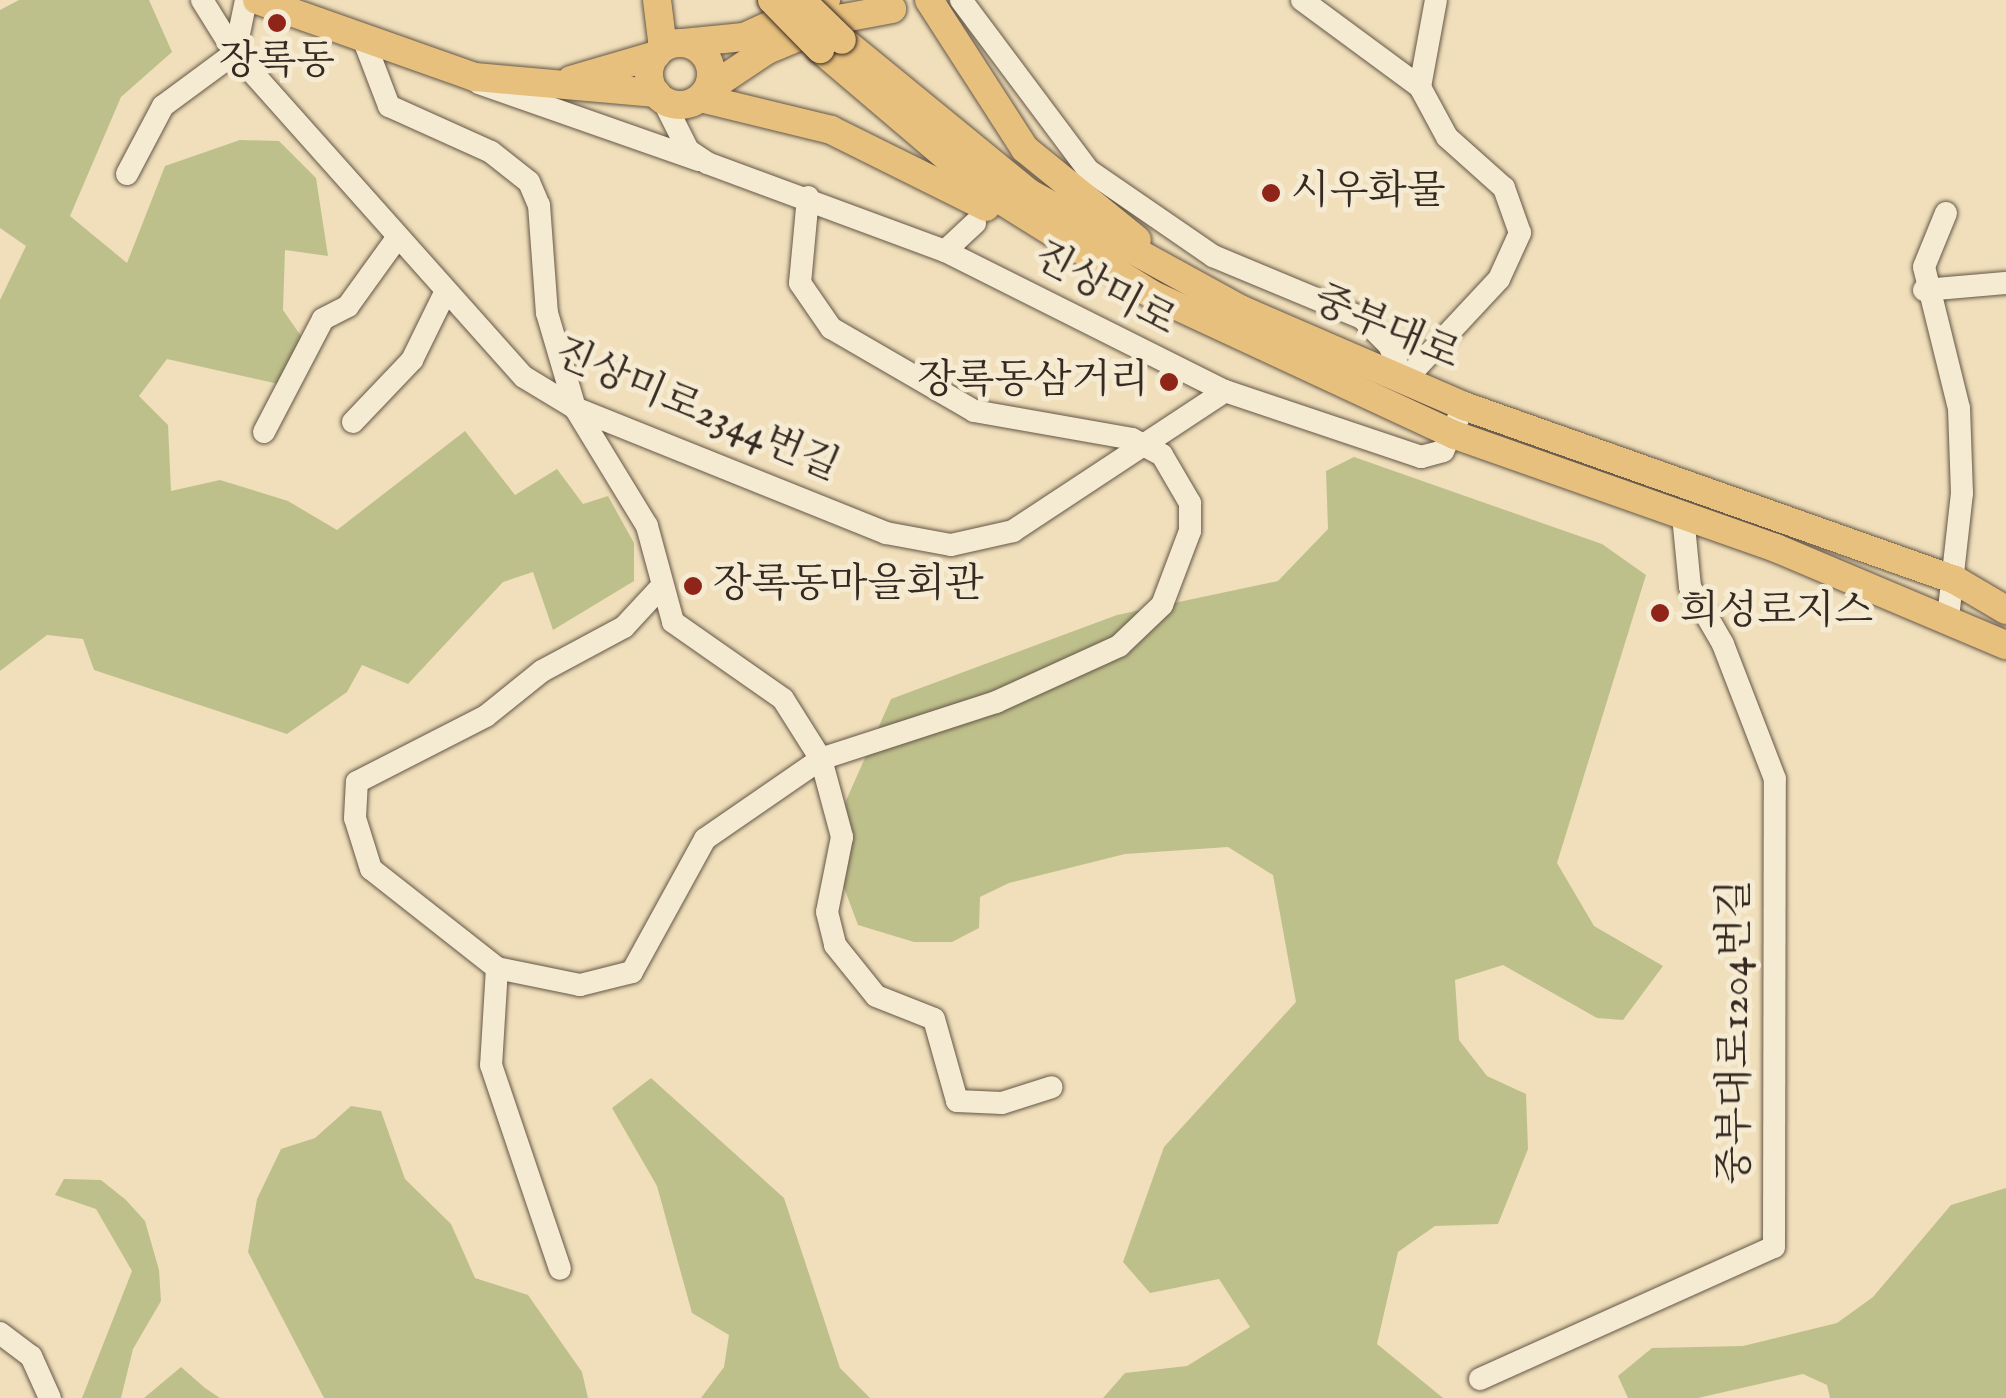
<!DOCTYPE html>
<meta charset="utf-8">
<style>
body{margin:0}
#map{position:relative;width:2006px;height:1398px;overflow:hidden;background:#f0dfba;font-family:"IM FELL English","Noto Serif KR",serif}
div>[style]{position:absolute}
.green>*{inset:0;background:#bec08c}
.roads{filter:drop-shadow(0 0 2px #645647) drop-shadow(0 0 2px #645647)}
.minor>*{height:22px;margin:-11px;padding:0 11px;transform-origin:11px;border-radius:11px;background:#f5ead2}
.major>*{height:28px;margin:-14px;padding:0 14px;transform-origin:14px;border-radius:14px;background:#e8c07d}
.major>.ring{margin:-14px;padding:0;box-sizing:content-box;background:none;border:28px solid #e8c07d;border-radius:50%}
.bridges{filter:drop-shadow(0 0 2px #362921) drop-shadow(0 0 2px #362921)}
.major-bridge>*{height:28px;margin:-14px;padding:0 14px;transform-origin:14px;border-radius:14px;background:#e8c07d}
.dots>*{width:28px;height:28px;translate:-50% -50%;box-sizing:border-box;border:5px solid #f5ead2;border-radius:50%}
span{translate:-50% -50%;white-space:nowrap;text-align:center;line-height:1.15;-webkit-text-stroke:10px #f5ead2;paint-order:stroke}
.poi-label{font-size:40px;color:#362921}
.left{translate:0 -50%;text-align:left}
.right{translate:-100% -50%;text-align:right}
.street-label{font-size:40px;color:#362921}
</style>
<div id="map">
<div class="green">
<i style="clip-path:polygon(19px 0,149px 0,172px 52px,121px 97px,70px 216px,127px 263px,165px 166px,240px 140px,279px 141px,316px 178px,328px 256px,285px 250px,283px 310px,301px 336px,283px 385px,167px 359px,139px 396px,168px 425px,171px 491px,220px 480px,288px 501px,337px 530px,465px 431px,515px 495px,557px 469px,583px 504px,608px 496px,634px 543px,634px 581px,553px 630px,533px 572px,503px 582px,408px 684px,362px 665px,347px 692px,287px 734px,94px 670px,83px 639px,47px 635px,0 671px,0 300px,26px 246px,0 228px,0 10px)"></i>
<i style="clip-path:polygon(1354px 457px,1602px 544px,1646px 575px,1557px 863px,1594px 926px,1663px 966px,1623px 1020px,1597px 1018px,1503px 965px,1455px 980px,1459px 1040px,1487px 1076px,1526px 1094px,1528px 1149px,1498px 1224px,1435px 1226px,1398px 1252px,1377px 1344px,1443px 1398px,1103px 1398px,1125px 1373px,1187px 1366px,1250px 1327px,1219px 1279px,1150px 1293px,1123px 1262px,1164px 1147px,1296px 1002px,1273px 875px,1228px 847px,1125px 854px,1009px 883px,980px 897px,979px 928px,952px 942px,914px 942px,858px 925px,840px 877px,837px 821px,891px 699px,1117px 615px,1278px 581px,1328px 529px,1326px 471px)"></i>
<i style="clip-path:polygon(651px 1078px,784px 1198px,840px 1368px,870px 1398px,701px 1398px,724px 1367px,729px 1335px,692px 1313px,657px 1186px,612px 1108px)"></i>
<i style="clip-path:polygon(351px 1106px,381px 1111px,405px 1179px,451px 1224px,475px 1278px,528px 1295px,582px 1372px,588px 1398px,324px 1398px,248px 1252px,257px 1199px,281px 1149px,315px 1138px)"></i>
<i style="clip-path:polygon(64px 1179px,101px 1180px,126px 1200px,145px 1221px,159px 1270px,161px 1301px,133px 1349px,121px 1398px,82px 1398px,132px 1271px,96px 1209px,55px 1195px)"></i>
<i style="clip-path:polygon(2006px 1188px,2006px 1398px,1830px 1398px,1827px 1385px,1803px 1374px,1698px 1398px,1628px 1398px,1618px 1376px,1652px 1348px,1743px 1346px,1837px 1323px,1873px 1297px,1951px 1205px)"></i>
<i style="clip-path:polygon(181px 1367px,205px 1388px,220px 1398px,144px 1398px)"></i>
</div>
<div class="roads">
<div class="minor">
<i style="left:202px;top:0;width:62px;rotate:58.1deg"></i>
<i style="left:235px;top:53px;width:434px;rotate:48.3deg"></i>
<i style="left:524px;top:377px;width:60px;rotate:31.3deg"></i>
<i style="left:575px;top:408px;width:335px;rotate:21.9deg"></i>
<i style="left:886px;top:533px;width:66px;rotate:10.5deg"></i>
<i style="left:951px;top:545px;width:64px;rotate:-12.7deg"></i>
<i style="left:1013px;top:531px;width:254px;rotate:-33.4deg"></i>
<i style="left:961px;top:0;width:212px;rotate:53.2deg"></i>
<i style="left:1088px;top:170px;width:152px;rotate:34.5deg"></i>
<i style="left:1213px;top:256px;width:161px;rotate:22.6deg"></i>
<i style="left:1362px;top:318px;width:38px;rotate:45deg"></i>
<i style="left:1389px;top:345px;width:39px;rotate:67deg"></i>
<i style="left:1404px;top:381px;width:139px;rotate:-47deg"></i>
<i style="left:1499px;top:279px;width:51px;rotate:-65.5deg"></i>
<i style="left:1520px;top:233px;width:48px;rotate:-109.6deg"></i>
<i style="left:1504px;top:188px;width:76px;rotate:-138.2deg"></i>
<i style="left:1447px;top:137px;width:57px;rotate:-118.4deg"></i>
<i style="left:1420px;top:87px;width:88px;rotate:-79.6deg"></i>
<i style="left:1302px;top:0;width:147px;rotate:36.4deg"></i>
<i style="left:363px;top:38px;width:73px;rotate:69.1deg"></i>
<i style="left:389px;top:106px;width:112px;rotate:24.3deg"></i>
<i style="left:491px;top:152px;width:48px;rotate:38.3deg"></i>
<i style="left:529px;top:182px;width:25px;rotate:67deg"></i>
<i style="left:539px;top:205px;width:108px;rotate:85.8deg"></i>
<i style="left:547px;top:313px;width:99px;rotate:73.6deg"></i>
<i style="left:575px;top:408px;width:138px;rotate:58.6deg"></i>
<i style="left:647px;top:526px;width:99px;rotate:74.8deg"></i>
<i style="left:673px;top:622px;width:134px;rotate:35deg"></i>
<i style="left:783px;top:699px;width:71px;rotate:57.7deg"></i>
<i style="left:821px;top:759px;width:141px;rotate:145.4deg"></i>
<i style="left:705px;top:839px;width:152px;rotate:118.8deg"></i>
<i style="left:632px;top:972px;width:54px;rotate:166deg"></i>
<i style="left:580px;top:985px;width:85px;rotate:-168.4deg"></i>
<i style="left:497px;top:968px;width:97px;rotate:93.5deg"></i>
<i style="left:491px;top:1065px;width:215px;rotate:71.3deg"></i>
<i style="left:479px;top:83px;width:233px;rotate:19.3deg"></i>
<i style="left:663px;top:100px;width:56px;rotate:63.4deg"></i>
<i style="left:688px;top:150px;width:23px;rotate:34deg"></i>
<i style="left:707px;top:163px;width:254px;rotate:20.3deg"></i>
<i style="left:945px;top:251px;width:313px;rotate:26.6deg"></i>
<i style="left:1225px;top:391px;width:207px;rotate:18.6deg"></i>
<i style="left:1421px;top:457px;width:23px;rotate:-15deg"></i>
<i style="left:1443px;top:451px;width:50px;rotate:-65deg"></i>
<i style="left:127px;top:174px;width:77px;rotate:-62.1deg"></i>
<i style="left:163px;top:106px;width:89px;rotate:-36.4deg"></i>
<i style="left:235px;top:53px;width:54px;rotate:-78.3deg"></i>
<i style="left:808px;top:197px;width:86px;rotate:95.3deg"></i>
<i style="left:800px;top:283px;width:55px;rotate:55.4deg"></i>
<i style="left:831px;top:328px;width:165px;rotate:30.1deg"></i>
<i style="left:974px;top:411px;width:160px;rotate:10deg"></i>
<i style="left:1132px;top:439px;width:34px;rotate:28deg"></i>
<i style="left:1162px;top:455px;width:56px;rotate:59.7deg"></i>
<i style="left:1190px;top:503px;width:28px;rotate:90deg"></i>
<i style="left:1190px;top:531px;width:79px;rotate:110.7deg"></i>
<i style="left:1162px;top:605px;width:59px;rotate:136.4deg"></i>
<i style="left:1119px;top:646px;width:135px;rotate:155.5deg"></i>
<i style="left:996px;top:702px;width:184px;rotate:162deg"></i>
<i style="left:821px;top:759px;width:81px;rotate:74.9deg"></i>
<i style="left:842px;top:837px;width:76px;rotate:101.3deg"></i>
<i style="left:827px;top:912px;width:34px;rotate:76deg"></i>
<i style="left:835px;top:945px;width:65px;rotate:51.2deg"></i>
<i style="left:876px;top:996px;width:62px;rotate:21.6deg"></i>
<i style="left:934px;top:1019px;width:85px;rotate:74.3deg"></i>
<i style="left:957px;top:1101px;width:45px;rotate:2.5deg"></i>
<i style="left:1002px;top:1103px;width:52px;rotate:-17.7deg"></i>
<i style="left:1946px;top:213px;width:58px;rotate:112.2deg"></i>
<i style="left:1924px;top:267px;width:145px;rotate:76.1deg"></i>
<i style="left:1959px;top:408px;width:85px;rotate:88deg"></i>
<i style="left:1962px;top:493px;width:126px;rotate:96.4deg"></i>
<i style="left:945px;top:251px;width:41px;rotate:-43deg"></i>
<i style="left:1924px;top:290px;width:82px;rotate:-4.9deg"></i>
<i style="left:353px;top:422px;width:86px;rotate:-46.4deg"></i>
<i style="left:412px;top:360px;width:75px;rotate:-63.8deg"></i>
<i style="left:264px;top:432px;width:127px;rotate:-62.4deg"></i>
<i style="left:323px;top:319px;width:28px;rotate:-27deg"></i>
<i style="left:348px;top:306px;width:84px;rotate:-54.2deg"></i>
<i style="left:497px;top:968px;width:160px;rotate:-141.8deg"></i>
<i style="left:371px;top:869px;width:53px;rotate:-107.4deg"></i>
<i style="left:355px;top:818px;width:36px;rotate:-87deg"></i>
<i style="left:357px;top:782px;width:145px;rotate:-27.1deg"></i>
<i style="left:486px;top:716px;width:72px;rotate:-38.8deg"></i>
<i style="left:542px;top:671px;width:93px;rotate:-28.2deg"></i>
<i style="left:624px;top:627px;width:54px;rotate:-47.2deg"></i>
<i style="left:0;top:1333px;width:39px;rotate:37deg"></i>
<i style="left:31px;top:1356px;width:46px;rotate:65.7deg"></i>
<i style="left:1480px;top:1379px;width:322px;rotate:-24.2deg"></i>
<i style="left:1774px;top:1247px;width:468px;rotate:-89.9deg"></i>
<i style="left:1775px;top:779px;width:145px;rotate:-111.1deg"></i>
<i style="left:1723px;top:644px;width:66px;rotate:-120.1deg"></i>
<i style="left:1690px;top:587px;width:72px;rotate:-95.6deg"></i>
</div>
<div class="major">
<i style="left:257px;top:0;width:231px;rotate:19.5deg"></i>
<i style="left:475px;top:77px;width:182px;rotate:5.1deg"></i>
<i style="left:657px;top:0;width:48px;rotate:82.9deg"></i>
<i style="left:929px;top:0;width:177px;rotate:57.2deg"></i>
<i style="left:1025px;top:149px;width:144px;rotate:39.1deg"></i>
<i style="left:842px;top:40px;width:242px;rotate:39.3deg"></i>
<i style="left:1029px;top:193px;width:243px;rotate:28.8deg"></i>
<i style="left:1242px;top:310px;width:242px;rotate:23.4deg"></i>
<i style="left:1464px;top:406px;width:521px;rotate:19.51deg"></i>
<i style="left:1955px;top:580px;width:59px;rotate:30.5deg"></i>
<i style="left:683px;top:43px;width:61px;rotate:-5.6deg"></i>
<i style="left:744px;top:37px;width:90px;rotate:-24.3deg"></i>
<i class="ring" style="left:649px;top:43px;width:34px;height:34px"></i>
<i style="left:820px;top:49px;width:221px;rotate:40.4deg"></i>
<i style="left:988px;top:192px;width:192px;rotate:32deg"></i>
<i style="left:1151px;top:294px;width:335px;rotate:24.9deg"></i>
<i style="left:1455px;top:435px;width:340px;rotate:19.4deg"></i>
<i style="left:1776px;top:548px;width:250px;rotate:22.9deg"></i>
<i style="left:571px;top:80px;width:89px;rotate:-16.4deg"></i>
<i style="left:707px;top:90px;width:72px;rotate:-33.7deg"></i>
<i style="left:767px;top:50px;width:83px;rotate:-22.6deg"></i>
<i style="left:844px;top:18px;width:49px;rotate:-10.6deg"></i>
<i style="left:700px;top:98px;width:135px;rotate:13.7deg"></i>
<i style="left:831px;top:130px;width:173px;rotate:26.4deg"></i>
</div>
</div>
<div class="bridges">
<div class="major-bridge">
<i style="left:772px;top:0;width:69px;rotate:45.6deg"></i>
<i style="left:801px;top:0;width:57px;rotate:44.3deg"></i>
</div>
</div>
<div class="dots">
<i style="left:277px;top:23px;background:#8f2418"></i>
<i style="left:1271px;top:193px;background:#8f2418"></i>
<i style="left:1169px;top:382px;background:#8f2418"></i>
<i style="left:693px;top:586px;background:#8f2418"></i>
<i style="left:1660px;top:613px;background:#8f2418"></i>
</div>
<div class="poi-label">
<span style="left:277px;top:63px">장록동</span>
<span class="left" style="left:1291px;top:193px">시우화물</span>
<span class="right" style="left:1149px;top:382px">장록동삼거리</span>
<span class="left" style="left:713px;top:586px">장록동마을회관</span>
<span class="left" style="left:1680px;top:613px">희성로지스</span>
</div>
<div class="street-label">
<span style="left:1104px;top:290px;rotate:28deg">진상미로</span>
<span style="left:1386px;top:329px;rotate:23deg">중부대로</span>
<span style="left:696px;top:411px;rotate:23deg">진상미로2344번길</span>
<span style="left:1737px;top:1032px;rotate:-90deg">중부대로1204번길</span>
</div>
</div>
